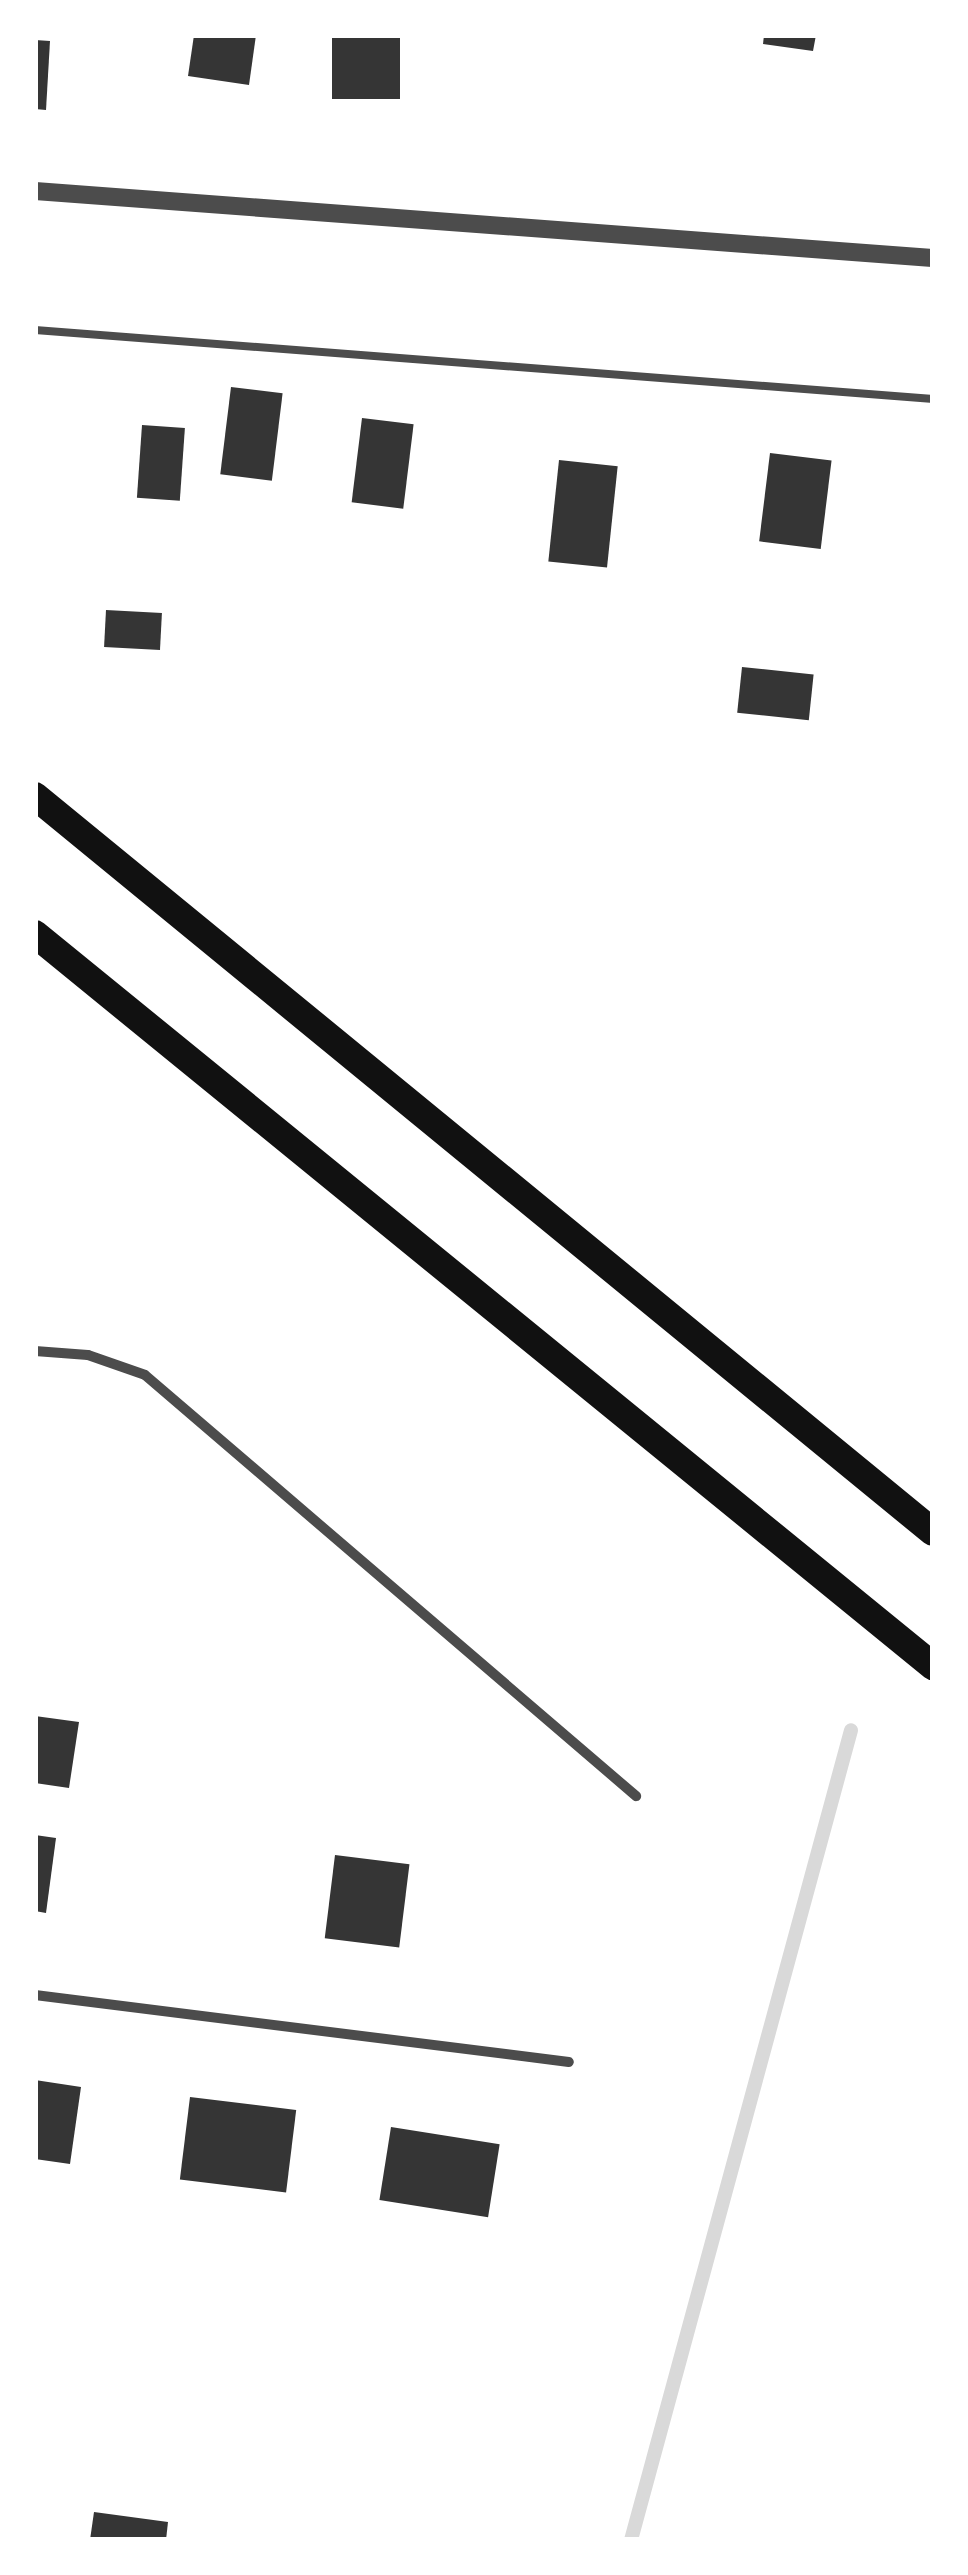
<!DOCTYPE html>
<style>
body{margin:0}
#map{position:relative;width:968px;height:2575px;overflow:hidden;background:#fff;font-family:"Nunito Sans",sans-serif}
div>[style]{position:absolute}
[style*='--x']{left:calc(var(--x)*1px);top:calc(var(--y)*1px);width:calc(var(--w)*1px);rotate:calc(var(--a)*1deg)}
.stream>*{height:14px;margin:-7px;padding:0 7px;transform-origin:7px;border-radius:7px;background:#d9d9d9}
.building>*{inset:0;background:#353535;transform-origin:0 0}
.service>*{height:8px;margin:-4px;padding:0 4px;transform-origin:4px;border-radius:4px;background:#4c4c4c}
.minor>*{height:10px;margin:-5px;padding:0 5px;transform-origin:5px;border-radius:5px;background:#4c4c4c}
.tertiary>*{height:18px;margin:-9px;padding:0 9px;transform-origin:9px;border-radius:9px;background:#4c4c4c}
.trunk>*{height:28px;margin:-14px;padding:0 14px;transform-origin:14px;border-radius:14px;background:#111}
span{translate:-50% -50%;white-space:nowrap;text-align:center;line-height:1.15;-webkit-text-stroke:8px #fff;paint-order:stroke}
.frame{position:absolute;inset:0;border:38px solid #fff;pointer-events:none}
</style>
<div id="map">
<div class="stream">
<div style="--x:631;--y:2540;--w:839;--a:-74.8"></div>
</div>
<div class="building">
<div style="clip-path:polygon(194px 35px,256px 35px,249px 85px,188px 76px)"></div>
<div style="left:332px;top:35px;width:68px;height:64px"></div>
<div style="clip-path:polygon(764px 35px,816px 35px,813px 51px,763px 44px)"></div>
<div style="clip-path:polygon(35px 40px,50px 41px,46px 110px,35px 109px)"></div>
<div style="left:231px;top:387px;width:52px;height:88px;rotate:7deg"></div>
<div style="left:362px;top:418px;width:52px;height:85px;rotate:7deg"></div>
<div style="left:142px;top:425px;width:43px;height:73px;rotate:4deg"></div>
<div style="left:770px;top:453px;width:62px;height:89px;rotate:7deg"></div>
<div style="left:559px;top:460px;width:59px;height:102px;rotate:6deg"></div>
<div style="left:106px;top:610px;width:56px;height:37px;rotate:3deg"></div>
<div style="left:742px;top:667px;width:72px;height:46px;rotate:6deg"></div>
<div style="clip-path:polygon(35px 1716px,79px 1722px,69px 1788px,35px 1783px)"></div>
<div style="clip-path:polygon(35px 1835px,56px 1838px,46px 1913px,35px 1911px)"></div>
<div style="left:335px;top:1855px;width:75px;height:84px;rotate:7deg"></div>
<div style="clip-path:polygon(35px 2080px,81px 2087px,70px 2164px,35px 2159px)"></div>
<div style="left:190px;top:2097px;width:107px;height:83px;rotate:7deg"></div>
<div style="left:391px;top:2127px;width:110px;height:74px;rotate:9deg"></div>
<div style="clip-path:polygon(94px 2512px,168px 2522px,166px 2540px,90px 2540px)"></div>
</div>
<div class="service">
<div style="--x:35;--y:330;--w:901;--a:4.39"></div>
</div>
<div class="minor">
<div style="--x:35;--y:1351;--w:53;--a:4.3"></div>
<div style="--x:88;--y:1355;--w:60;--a:19.3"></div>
<div style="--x:145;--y:1375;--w:647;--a:40.61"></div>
<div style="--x:35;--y:1995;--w:538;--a:7.15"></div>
</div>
<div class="tertiary">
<div style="--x:35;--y:191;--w:900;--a:4.27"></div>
</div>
<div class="trunk">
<div style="--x:35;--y:796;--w:1161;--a:39.34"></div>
<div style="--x:35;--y:934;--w:1159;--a:39.19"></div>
</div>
<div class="frame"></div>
</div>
